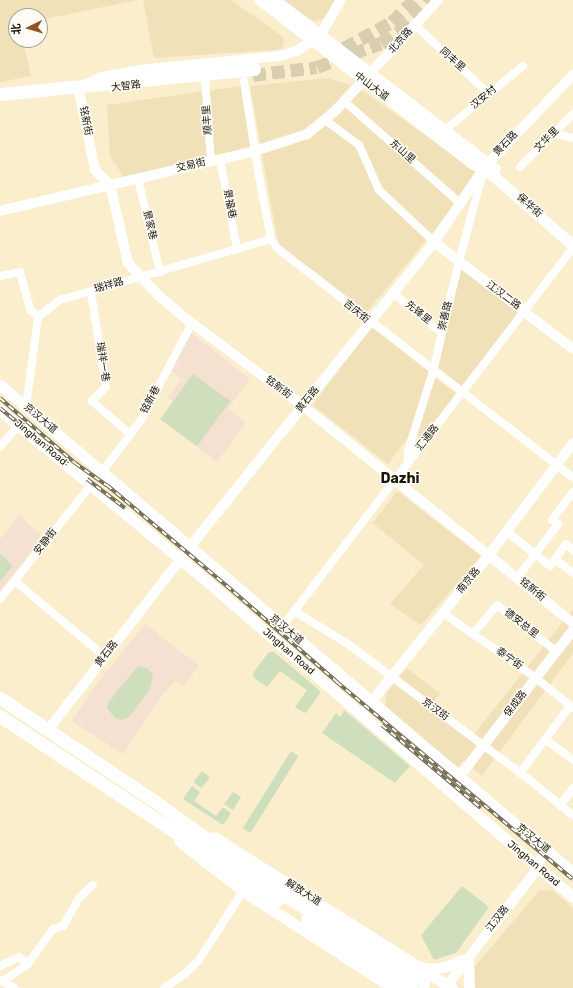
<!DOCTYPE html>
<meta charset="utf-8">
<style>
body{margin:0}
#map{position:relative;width:573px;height:988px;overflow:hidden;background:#faeecd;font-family:Rubik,"Noto Sans SC",sans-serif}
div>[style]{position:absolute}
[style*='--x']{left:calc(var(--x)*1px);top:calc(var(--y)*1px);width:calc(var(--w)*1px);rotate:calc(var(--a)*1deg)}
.built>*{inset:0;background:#f0e1b9}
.education>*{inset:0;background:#f4e1d1}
.green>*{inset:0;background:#cfdfbd;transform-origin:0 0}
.primary-tunnel>*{height:13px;margin-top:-6.5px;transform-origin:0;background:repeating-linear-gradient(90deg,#d8ceb0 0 13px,transparent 0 19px)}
.minor>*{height:8px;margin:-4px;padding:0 4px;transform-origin:4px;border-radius:4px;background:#fff}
.tertiary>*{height:10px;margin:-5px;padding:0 5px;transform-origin:5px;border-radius:5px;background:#fff}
.secondary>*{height:11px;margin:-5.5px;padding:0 5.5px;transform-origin:5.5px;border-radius:5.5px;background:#fff}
.primary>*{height:13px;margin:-6.5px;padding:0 6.5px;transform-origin:6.5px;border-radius:6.5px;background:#fff}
.rail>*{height:3.5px;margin-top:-1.75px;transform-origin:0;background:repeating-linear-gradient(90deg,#fefcf5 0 6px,#6d6652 0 12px);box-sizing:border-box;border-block:1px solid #6d6652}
span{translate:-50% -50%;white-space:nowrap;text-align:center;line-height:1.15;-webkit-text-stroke:3px #fefcf5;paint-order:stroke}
.street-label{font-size:10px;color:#1a160a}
.district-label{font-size:14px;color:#1a160a;font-weight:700}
.north{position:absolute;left:8px;top:8px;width:40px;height:40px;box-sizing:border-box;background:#fefcf5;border:1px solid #a3a097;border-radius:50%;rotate:265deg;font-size:11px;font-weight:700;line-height:16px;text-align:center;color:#1a160a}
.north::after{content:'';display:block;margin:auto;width:14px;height:18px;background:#945221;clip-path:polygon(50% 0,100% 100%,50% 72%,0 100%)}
</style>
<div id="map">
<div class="built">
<div style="clip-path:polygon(0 0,138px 0,40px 20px,40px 16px,16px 16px,16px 40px,23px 40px,31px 76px,0 82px)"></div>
<div style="clip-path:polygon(143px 0,231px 0,283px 37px,284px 43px,282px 48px,275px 50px,154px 58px)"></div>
<div style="clip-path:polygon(282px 0,336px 0,323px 19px,313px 21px)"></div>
<div style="clip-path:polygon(327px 78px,357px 87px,480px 174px,367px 312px,313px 270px,308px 269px,279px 248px,250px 86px)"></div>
<div style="clip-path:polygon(241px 86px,250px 148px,124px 177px,110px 156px,107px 105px)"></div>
<div style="clip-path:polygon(460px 269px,518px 312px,463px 388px,438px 369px)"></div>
<div style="clip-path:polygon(371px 327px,429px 372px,411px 433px,388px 464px,313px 405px)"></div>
<div style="clip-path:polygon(435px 378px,458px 395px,423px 440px,416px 435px)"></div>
<div style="clip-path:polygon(397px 491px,481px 556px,421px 625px,390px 604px,424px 565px,373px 523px)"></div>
<div style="clip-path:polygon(573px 609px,573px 653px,482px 776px,463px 761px,458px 767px,391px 713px,385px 705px,387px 692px,407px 668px,440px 694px,430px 706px,472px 737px)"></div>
<div style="clip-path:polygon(552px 890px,573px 908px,573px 988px,475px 988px,471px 971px,539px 891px)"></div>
</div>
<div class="education">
<div style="clip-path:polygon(190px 332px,250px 379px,228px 408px,246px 423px,217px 462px,160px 419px,173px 401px,168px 397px,181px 380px,171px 369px)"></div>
<div style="clip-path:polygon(19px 515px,43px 537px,0 591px,0 539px)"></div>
<div style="clip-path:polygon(145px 624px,199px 666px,183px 686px,176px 680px,163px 694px,123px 754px,73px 722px,73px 719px,94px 687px)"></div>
</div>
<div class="green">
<div style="left:193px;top:374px;width:46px;height:56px;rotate:36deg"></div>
<div style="clip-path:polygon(1px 554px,13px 566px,0 581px,0 556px)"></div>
<div style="clip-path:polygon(269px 652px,274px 652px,319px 690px,320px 693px,307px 712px,304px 713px,295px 707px,307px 690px,280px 671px,267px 687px,254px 678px,253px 673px)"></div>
<div style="clip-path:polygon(138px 666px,147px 668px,153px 674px,150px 689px,129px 717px,122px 720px,115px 718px,107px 708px,109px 701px)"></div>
<div style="clip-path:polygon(344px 710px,410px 766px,395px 783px,322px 733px,336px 713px,340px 717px)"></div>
<div style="left:291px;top:751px;width:9px;height:91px;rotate:32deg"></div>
<div style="left:202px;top:771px;width:10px;height:14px;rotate:37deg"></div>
<div style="clip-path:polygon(192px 786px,200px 792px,194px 801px,216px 816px,223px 807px,231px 813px,223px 825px,183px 799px)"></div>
<div style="clip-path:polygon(233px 792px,241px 797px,233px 810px,224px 804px)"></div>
<div style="clip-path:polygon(462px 886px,489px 907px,456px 953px,434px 960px,421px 935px)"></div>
</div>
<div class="primary-tunnel">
<div style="--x:344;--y:48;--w:55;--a:-28.4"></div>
<div style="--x:392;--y:22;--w:31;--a:-45"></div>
<div style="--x:253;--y:75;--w:64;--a:-7.1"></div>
<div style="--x:317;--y:67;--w:68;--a:-20.6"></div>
<div style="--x:381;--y:43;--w:22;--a:-32"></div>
<div style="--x:400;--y:31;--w:43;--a:-45.9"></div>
</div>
<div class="minor">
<div style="--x:415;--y:25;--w:101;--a:43"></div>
<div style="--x:205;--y:80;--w:81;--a:85.8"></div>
<div style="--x:244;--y:81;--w:96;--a:81"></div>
<div style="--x:259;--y:176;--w:64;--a:79.2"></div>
<div style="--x:271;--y:239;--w:11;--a:56"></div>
<div style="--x:277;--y:248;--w:375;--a:37.8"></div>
<div style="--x:344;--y:101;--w:154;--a:41.3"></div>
<div style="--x:325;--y:120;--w:42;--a:36.3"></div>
<div style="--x:359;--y:145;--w:49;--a:66"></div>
<div style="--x:379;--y:190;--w:76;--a:43.4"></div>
<div style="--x:445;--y:130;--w:101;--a:-39.4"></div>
<div style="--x:553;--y:133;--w:21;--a:14"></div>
<div style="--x:220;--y:159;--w:92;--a:79.3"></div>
<div style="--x:520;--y:167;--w:75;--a:-45"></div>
<div style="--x:138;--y:179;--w:96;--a:76.7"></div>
<div style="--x:0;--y:276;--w:20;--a:-11"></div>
<div style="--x:20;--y:272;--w:39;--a:75"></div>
<div style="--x:30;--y:310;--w:11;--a:41"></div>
<div style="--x:91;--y:292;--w:96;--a:81"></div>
<div style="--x:106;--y:387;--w:20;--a:135"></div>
<div style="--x:92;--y:401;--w:50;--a:41"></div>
<div style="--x:393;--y:293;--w:63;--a:39.2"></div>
<div style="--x:26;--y:407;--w:91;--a:-82.4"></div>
<div style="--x:38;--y:317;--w:28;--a:-38"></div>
<div style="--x:60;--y:300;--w:220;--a:-16.1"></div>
<div style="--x:0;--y:447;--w:29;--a:-49"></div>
<div style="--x:408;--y:464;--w:13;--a:-90"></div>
<div style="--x:408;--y:451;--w:84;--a:-72.6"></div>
<div style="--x:433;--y:371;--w:113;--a:-76.7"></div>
<div style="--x:459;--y:261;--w:95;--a:-74.8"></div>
<div style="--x:102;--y:472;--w:65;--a:-53.1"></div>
<div style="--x:141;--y:420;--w:110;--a:-62.3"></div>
<div style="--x:507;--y:532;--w:55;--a:38.3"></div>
<div style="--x:550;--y:566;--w:27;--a:-54"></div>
<div style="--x:566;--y:544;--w:9;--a:41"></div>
<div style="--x:555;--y:559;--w:23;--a:38"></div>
<div style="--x:517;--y:578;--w:68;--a:-52.8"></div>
<div style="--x:558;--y:524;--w:7;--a:-146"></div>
<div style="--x:552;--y:520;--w:35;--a:-53"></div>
<div style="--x:15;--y:581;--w:118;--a:40.2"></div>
<div style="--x:0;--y:599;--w:146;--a:-51.4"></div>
<div style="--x:294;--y:611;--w:63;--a:31.4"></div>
<div style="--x:348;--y:644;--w:227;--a:36.8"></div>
<div style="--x:530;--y:780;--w:55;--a:39.8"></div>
<div style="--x:443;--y:613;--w:113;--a:35"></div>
<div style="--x:536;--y:678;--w:48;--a:39"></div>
<div style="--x:282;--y:627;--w:478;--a:-52.5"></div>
<div style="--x:473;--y:634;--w:38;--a:-50"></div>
<div style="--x:497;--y:605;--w:75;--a:37.9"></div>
<div style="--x:545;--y:739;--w:35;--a:37"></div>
<div style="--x:520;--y:773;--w:84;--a:-53.3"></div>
<div style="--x:560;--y:806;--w:22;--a:-54"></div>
<div style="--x:0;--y:966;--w:21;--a:-25"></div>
<div style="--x:19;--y:957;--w:11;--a:38"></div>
<div style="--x:28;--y:964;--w:43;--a:-54.5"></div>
<div style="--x:53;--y:929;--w:10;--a:-17"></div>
<div style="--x:63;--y:926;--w:32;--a:-60"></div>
<div style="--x:79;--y:898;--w:19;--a:-43"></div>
<div style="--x:0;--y:980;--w:17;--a:28"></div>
<div style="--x:3;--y:981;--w:30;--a:-34"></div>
<div style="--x:164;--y:988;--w:25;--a:-34"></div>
<div style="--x:185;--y:974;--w:20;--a:-45"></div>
<div style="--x:199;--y:960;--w:82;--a:-57.5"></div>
</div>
<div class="tertiary">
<div style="--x:87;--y:84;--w:16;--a:-27"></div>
<div style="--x:101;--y:77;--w:39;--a:-10"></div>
<div style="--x:139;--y:70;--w:141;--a:-5.7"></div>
<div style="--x:279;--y:56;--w:19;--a:-16"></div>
<div style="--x:297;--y:51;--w:29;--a:-35"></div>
<div style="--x:321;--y:34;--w:39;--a:-60"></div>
<div style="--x:79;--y:92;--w:80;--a:78.4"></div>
<div style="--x:95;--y:170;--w:21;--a:45"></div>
<div style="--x:110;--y:185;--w:80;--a:77"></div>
<div style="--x:128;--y:263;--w:45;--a:46.8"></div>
<div style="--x:159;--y:296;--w:38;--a:40"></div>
<div style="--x:188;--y:320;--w:144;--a:36.8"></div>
<div style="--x:303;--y:406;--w:346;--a:38.8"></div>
<div style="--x:0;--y:211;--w:262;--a:-13.2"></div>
<div style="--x:255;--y:151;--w:55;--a:-18.1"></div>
<div style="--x:307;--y:134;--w:35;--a:-39"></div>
<div style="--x:334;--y:112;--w:153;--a:-47.1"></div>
<div style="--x:434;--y:242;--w:175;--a:37.6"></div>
<div style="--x:361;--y:715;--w:205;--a:-51.3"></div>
<div style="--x:489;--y:555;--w:140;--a:-53.1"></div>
<div style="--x:48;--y:730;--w:230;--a:-52.2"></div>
<div style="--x:189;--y:548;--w:392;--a:-51.3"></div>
<div style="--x:434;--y:242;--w:89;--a:-56"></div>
<div style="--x:484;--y:168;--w:129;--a:-46.3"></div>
<div style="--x:459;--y:777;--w:186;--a:-52.2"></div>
<div style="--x:445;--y:988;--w:152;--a:-52.2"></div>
<div style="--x:538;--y:868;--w:21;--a:-73"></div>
</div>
<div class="secondary">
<div style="--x:260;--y:0;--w:269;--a:37.6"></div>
<div style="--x:473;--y:164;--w:12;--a:20"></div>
<div style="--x:484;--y:168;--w:118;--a:40.9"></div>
<div style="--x:275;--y:0;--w:277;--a:37.5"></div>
<div style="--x:0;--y:385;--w:753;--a:40.42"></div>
<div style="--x:0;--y:410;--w:262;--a:39.6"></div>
<div style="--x:202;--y:577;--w:490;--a:40.8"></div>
<div style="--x:214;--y:837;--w:282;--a:32.4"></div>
<div style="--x:179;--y:841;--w:81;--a:38"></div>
<div style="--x:243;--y:891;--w:179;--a:32.9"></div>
<div style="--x:421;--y:967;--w:10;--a:11"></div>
<div style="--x:431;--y:969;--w:13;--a:-9"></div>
<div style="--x:444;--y:967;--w:26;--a:-21"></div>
<div style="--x:468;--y:958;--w:30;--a:88"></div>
</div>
<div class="primary">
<div style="--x:0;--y:94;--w:255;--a:-5.6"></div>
<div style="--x:0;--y:698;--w:184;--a:33.7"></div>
<div style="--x:153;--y:800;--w:164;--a:35.8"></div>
<div style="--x:286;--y:896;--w:162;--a:32.1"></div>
<div style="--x:0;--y:716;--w:333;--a:33.5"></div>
<div style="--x:307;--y:919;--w:125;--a:33.6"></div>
</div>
<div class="rail">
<div style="--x:0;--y:398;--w:99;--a:40.9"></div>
<div style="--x:75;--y:463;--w:39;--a:35"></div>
<div style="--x:107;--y:485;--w:166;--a:40.1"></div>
<div style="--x:234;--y:592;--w:137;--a:41.1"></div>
<div style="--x:337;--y:682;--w:307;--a:39.9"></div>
<div style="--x:0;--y:408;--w:88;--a:39.5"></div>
<div style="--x:87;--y:479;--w:48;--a:37.3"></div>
<div style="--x:382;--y:725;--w:129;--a:40"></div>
</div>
<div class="street-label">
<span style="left:401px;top:41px;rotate:-48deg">北京路</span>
<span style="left:452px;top:60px;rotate:42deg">同丰里</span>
<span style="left:126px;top:87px;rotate:-7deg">大智路</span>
<span style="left:371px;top:87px;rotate:37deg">中山大道</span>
<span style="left:484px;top:98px;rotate:-40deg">汉安村</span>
<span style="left:208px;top:120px;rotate:-94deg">顺丰里</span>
<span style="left:85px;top:121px;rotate:79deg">铭新街</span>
<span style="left:547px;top:140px;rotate:-45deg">文华里</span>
<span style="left:506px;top:144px;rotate:-46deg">黄石路</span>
<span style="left:402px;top:152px;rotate:42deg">东山里</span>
<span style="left:191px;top:166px;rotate:-13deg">交易街</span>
<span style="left:229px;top:204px;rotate:79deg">景福巷</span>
<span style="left:529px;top:206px;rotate:41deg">保华街</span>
<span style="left:149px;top:225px;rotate:77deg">景家巷</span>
<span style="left:109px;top:286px;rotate:-16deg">瑞祥路</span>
<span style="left:503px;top:296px;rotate:37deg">江汉二路</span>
<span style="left:356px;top:312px;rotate:39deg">吉庆街</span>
<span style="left:418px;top:313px;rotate:39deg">先锋里</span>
<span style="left:446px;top:316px;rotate:-77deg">崇善路</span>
<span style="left:102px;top:362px;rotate:81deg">瑞祥一巷</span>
<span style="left:278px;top:388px;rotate:37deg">铭新街</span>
<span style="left:151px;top:400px;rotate:-62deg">铭新巷</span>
<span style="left:308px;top:400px;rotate:-51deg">黄石路</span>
<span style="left:40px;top:419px;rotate:40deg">京汉大道</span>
<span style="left:428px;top:438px;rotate:-52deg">汇通路</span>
<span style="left:40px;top:443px;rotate:40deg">Jinghan Road</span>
<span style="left:46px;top:542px;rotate:-52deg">安静街</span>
<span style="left:469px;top:581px;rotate:-51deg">南京路</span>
<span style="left:532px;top:590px;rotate:39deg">铭新街</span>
<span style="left:521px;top:624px;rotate:38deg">德安总里</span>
<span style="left:286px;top:630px;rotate:40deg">京汉大道</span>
<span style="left:288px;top:652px;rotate:41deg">Jinghan Road</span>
<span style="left:107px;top:654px;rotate:-52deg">黄石路</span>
<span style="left:509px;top:659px;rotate:35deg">泰宁街</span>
<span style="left:516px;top:704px;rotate:-52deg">保成路</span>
<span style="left:435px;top:710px;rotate:36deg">京汉街</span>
<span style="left:533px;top:839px;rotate:39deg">京汉大道</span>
<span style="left:533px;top:864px;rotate:40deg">Jinghan Road</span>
<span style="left:303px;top:893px;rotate:32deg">解放大道</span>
<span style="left:498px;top:919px;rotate:-52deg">江汉路</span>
</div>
<div class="district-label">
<span style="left:400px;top:479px">Dazhi</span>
</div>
<div class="north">北</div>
</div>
